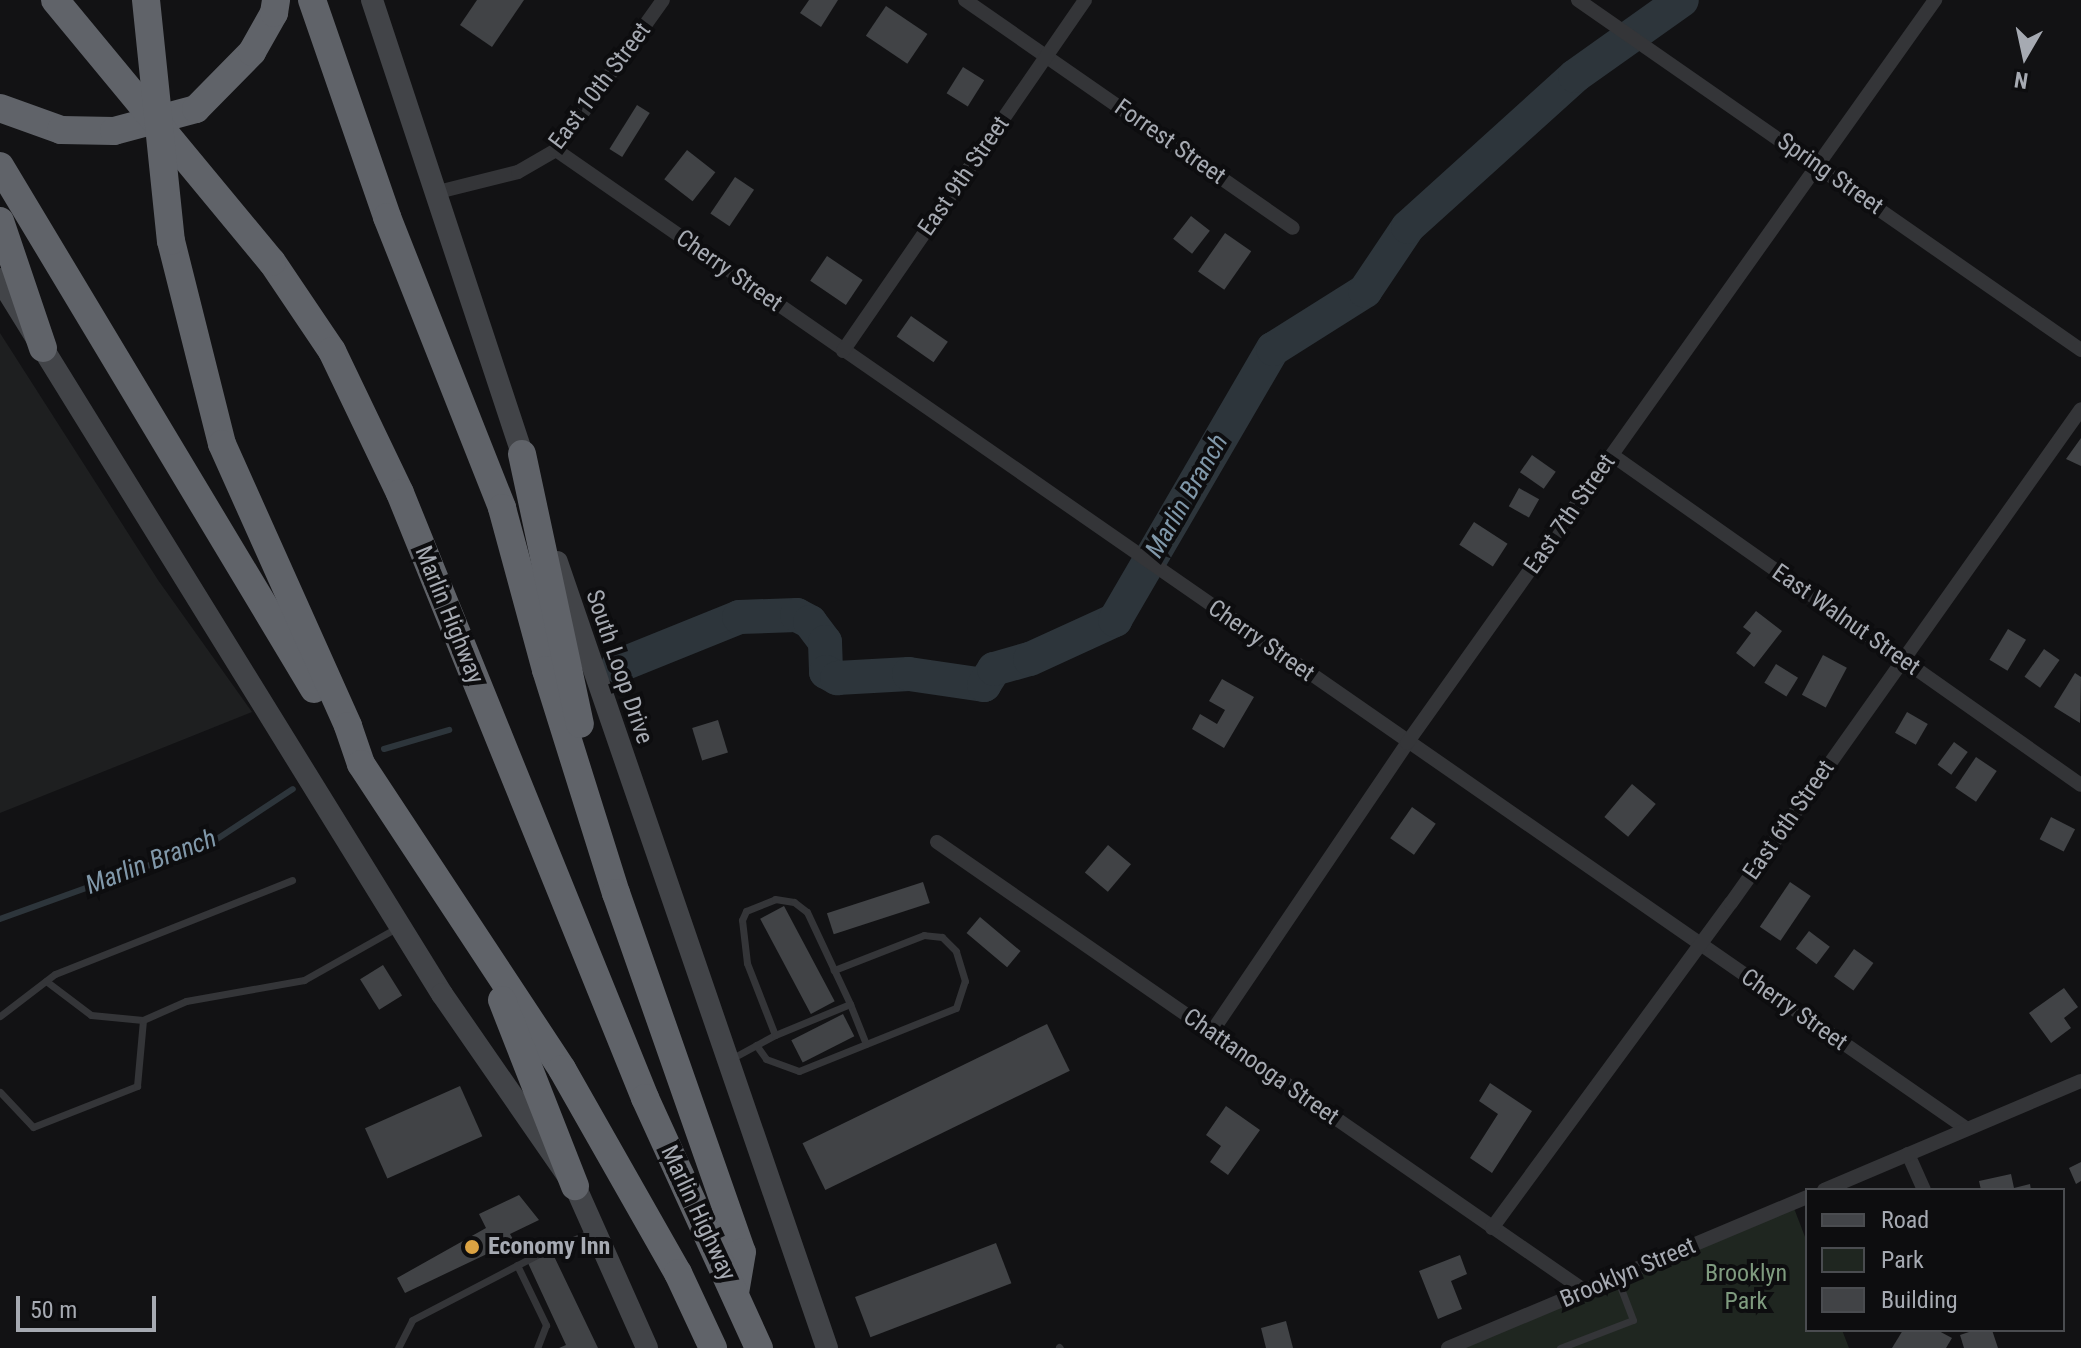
<!DOCTYPE html>
<style>
body{margin:0}
#map{position:relative;width:2081px;height:1348px;overflow:hidden;background:#121214;font-family:"Roboto Condensed",sans-serif}
div>[style]{position:absolute}
[style*='--x']{left:calc(var(--x)*1px);top:calc(var(--y)*1px);width:calc(var(--w)*1px);rotate:calc(var(--a)*1deg)}
.built>*{inset:0;background:#1e1f20}
.green>*{inset:0;background:#1f2620}
.stream>*{height:6px;margin:-3px;padding:0 3px;transform-origin:3px;border-radius:3px;background:#2d353b}
.river>*{height:34px;margin:-17px;padding:0 17px;transform-origin:17px;border-radius:17px;background:#2d353b}
.building>*{inset:0;background:#414346;transform-origin:0 0}
.lane>*{height:7px;margin:-3.5px;padding:0 3.5px;transform-origin:3.5px;border-radius:3.5px;background:#343538}
.street>*{height:14px;margin:-7px;padding:0 7px;transform-origin:7px;border-radius:7px;background:#343538}
.secondary>*{height:22px;margin:-11px;padding:0 11px;transform-origin:11px;border-radius:11px;background:#424448}
.highway>*{height:28px;margin:-14px;padding:0 14px;transform-origin:14px;border-radius:14px;background:#606369}
.highway-bridge>*{height:28px;margin:-14px;padding:0 14px;transform-origin:14px;border-radius:14px;background:#606369}
.dots>*{width:22px;height:22px;translate:-50% -50%;box-sizing:border-box;border:4px solid #0d0d0f;border-radius:50%}
span{translate:-50% -50%;white-space:nowrap;text-align:center;line-height:1.15;-webkit-text-stroke:8px #0d0d0f;paint-order:stroke}
.street-label{font-size:24px;color:#a6aab2}
.poi-label{font-size:24px;color:#a6aab2;font-weight:700}
.left{translate:0 -50%;text-align:left}
.park-label{font-size:24px;color:#7f9b7f}
.water-label{font-size:26px;color:#8098aa;font-style:italic}
.legend{position:absolute;left:1805px;top:1188px;width:260px;height:144px;box-sizing:border-box;background:#0d0d0f;border:2px solid #4a4c50;margin:0;padding:10px 14px;list-style:none;font-size:24px;color:#a6aab2}
.legend li{display:flex;align-items:center;gap:16px;height:40px}
.legend b{width:40px;border:2px solid #4a4c50}
.north{position:absolute;left:1985px;top:16px;width:80px;height:80px;-webkit-text-stroke:6px #0d0d0f;paint-order:stroke;rotate:189deg;font-size:22px;font-weight:700;line-height:32px;text-align:center;color:#a6aab2}
.north::after{content:'';display:block;margin:auto;width:28px;height:36px;background:#a6aab2;clip-path:polygon(50% 0,100% 100%,50% 72%,0 100%)}
.scale{position:absolute;left:16px;top:1296px;width:140px;height:36px;box-sizing:border-box;border:4px solid #a6aab2;border-top:0;padding-left:10px;font-size:24px;line-height:28px;white-space:nowrap;color:#a6aab2;-webkit-text-stroke:6px #0d0d0f;paint-order:stroke}
</style>
<div id="map">
<div class="built">
<div style="clip-path:polygon(0 333px,158px 580px,252px 712px,0 813px)"></div>
</div>
<div class="green">
<div style="clip-path:polygon(1792px 1203px,1807px 1242px,1807px 1330px,1842px 1330px,1849px 1348px,1448px 1348px)"></div>
</div>
<div class="stream">
<div style="--x:384;--y:749;--w:68;--a:-16.3"></div>
<div style="--x:0;--y:919;--w:224;--a:-19.8"></div>
<div style="--x:211;--y:843;--w:98;--a:-33.4"></div>
</div>
<div class="river">
<div style="--x:618;--y:666;--w:131;--a:-22"></div>
<div style="--x:739;--y:617;--w:58;--a:-2"></div>
<div style="--x:797;--y:615;--w:15;--a:28"></div>
<div style="--x:810;--y:622;--w:25;--a:53"></div>
<div style="--x:825;--y:642;--w:30;--a:88"></div>
<div style="--x:826;--y:672;--w:13;--a:29"></div>
<div style="--x:837;--y:678;--w:72;--a:-3.2"></div>
<div style="--x:909;--y:674;--w:76;--a:8.3"></div>
<div style="--x:984;--y:685;--w:19;--a:-58"></div>
<div style="--x:994;--y:669;--w:37;--a:-16"></div>
<div style="--x:1030;--y:659;--w:94;--a:-24.6"></div>
<div style="--x:1115;--y:620;--w:314;--a:-59.8"></div>
<div style="--x:1273;--y:349;--w:109;--a:-32.2"></div>
<div style="--x:1365;--y:291;--w:77;--a:-56.1"></div>
<div style="--x:1408;--y:227;--w:225;--a:-42.1"></div>
<div style="--x:1575;--y:76;--w:131;--a:-35.4"></div>
</div>
<div class="building">
<div style="clip-path:polygon(477px 0,524px 0,492px 47px,460px 25px)"></div>
<div style="clip-path:polygon(809px 0,838px 0,821px 27px,800px 13px)"></div>
<div style="left:886px;top:6px;width:50px;height:36px;rotate:34deg"></div>
<div style="left:963px;top:67px;width:25px;height:31px;rotate:32deg"></div>
<div style="left:637px;top:105px;width:15px;height:52px;rotate:32deg"></div>
<div style="left:687px;top:150px;width:36px;height:37px;rotate:38deg"></div>
<div style="left:735px;top:177px;width:23px;height:44px;rotate:34deg"></div>
<div style="left:1191px;top:216px;width:24px;height:29px;rotate:38deg"></div>
<div style="left:1225px;top:233px;width:32px;height:47px;rotate:35deg"></div>
<div style="left:827px;top:256px;width:43px;height:30px;rotate:34deg"></div>
<div style="left:911px;top:316px;width:45px;height:25px;rotate:35deg"></div>
<div style="clip-path:polygon(2081px 438px,2081px 466px,2066px 459px)"></div>
<div style="left:1532px;top:455px;width:29px;height:21px;rotate:35deg"></div>
<div style="left:1519px;top:488px;width:23px;height:21px;rotate:29deg"></div>
<div style="left:1474px;top:522px;width:40px;height:27px;rotate:33deg"></div>
<div style="clip-path:polygon(1756px 611px,1782px 631px,1754px 667px,1736px 653px,1751px 633px,1743px 627px)"></div>
<div style="left:2008px;top:629px;width:21px;height:36px;rotate:31deg"></div>
<div style="left:2044px;top:649px;width:19px;height:34px;rotate:35deg"></div>
<div style="left:1823px;top:655px;width:27px;height:45px;rotate:28deg"></div>
<div style="left:1776px;top:664px;width:26px;height:22px;rotate:32deg"></div>
<div style="clip-path:polygon(2075px 673px,2081px 677px,2080px 723px,2054px 707px)"></div>
<div style="clip-path:polygon(1222px 679px,1254px 697px,1224px 748px,1192px 729px,1200px 714px,1217px 724px,1225px 710px,1209px 701px)"></div>
<div style="left:1907px;top:712px;width:24px;height:24px;rotate:30deg"></div>
<div style="left:718px;top:720px;width:34px;height:27px;rotate:73deg"></div>
<div style="left:1954px;top:742px;width:17px;height:28px;rotate:36deg"></div>
<div style="left:1976px;top:757px;width:25px;height:37px;rotate:34deg"></div>
<div style="left:1632px;top:784px;width:31px;height:43px;rotate:40deg"></div>
<div style="left:1412px;top:807px;width:29px;height:38px;rotate:35deg"></div>
<div style="left:2051px;top:817px;width:27px;height:25px;rotate:27deg"></div>
<div style="left:1108px;top:845px;width:30px;height:36px;rotate:40deg"></div>
<div style="left:923px;top:882px;width:22px;height:101px;rotate:72deg"></div>
<div style="left:1790px;top:882px;width:25px;height:54px;rotate:34deg"></div>
<div style="left:784px;top:906px;width:108px;height:27px;rotate:62deg"></div>
<div style="left:980px;top:917px;width:53px;height:21px;rotate:40deg"></div>
<div style="left:1809px;top:931px;width:26px;height:22px;rotate:37deg"></div>
<div style="left:1854px;top:949px;width:24px;height:34px;rotate:36deg"></div>
<div style="left:383px;top:965px;width:36px;height:27px;rotate:58deg"></div>
<div style="clip-path:polygon(2064px 988px,2078px 1007px,2064px 1018px,2071px 1028px,2051px 1043px,2029px 1013px)"></div>
<div style="left:843px;top:1014px;width:25px;height:58px;rotate:63deg"></div>
<div style="left:1047px;top:1024px;width:52px;height:272px;rotate:64deg"></div>
<div style="clip-path:polygon(1490px 1083px,1532px 1111px,1492px 1173px,1470px 1158px,1498px 1114px,1479px 1101px)"></div>
<div style="left:460px;top:1086px;width:55px;height:104px;rotate:66deg"></div>
<div style="clip-path:polygon(1226px 1106px,1260px 1130px,1228px 1175px,1210px 1162px,1221px 1146px,1206px 1135px)"></div>
<div style="clip-path:polygon(2081px 1162px,2081px 1181px,2076px 1184px,2069px 1168px)"></div>
<div style="clip-path:polygon(2011px 1174px,2014px 1188px,2030px 1184px,2031px 1190px,1981px 1190px,1979px 1181px)"></div>
<div style="clip-path:polygon(519px 1195px,539px 1220px,510px 1234px,514px 1241px,405px 1293px,397px 1278px,486px 1228px,479px 1214px)"></div>
<div style="left:996px;top:1243px;width:43px;height:151px;rotate:69deg"></div>
<div style="clip-path:polygon(552px 1252px,598px 1348px,559px 1348px,566px 1345px,528px 1263px)"></div>
<div style="clip-path:polygon(1460px 1255px,1467px 1274px,1451px 1281px,1462px 1309px,1438px 1319px,1419px 1271px)"></div>
<div style="clip-path:polygon(1286px 1321px,1293px 1348px,1266px 1348px,1261px 1328px)"></div>
<div style="clip-path:polygon(1903px 1330px,1937px 1330px,1952px 1338px,1946px 1348px,1892px 1348px)"></div>
<div style="clip-path:polygon(1975px 1330px,1992px 1330px,1998px 1348px,1964px 1348px,1960px 1335px)"></div>
</div>
<div class="lane">
<div style="--x:46;--y:981;--w:56;--a:37.1"></div>
<div style="--x:91;--y:1015;--w:52;--a:5.5"></div>
<div style="--x:850;--y:1004;--w:43;--a:68.2"></div>
<div style="--x:0;--y:1016;--w:69;--a:-37.4"></div>
<div style="--x:55;--y:974;--w:255;--a:-21.6"></div>
<div style="--x:756;--y:1045;--w:17;--a:54"></div>
<div style="--x:766;--y:1059;--w:35;--a:20"></div>
<div style="--x:799;--y:1071;--w:169;--a:-21.9"></div>
<div style="--x:956;--y:1008;--w:28;--a:-72"></div>
<div style="--x:965;--y:981;--w:31;--a:-107"></div>
<div style="--x:956;--y:951;--w:20;--a:-135"></div>
<div style="--x:942;--y:937;--w:18;--a:-174"></div>
<div style="--x:924;--y:935;--w:97;--a:158.7"></div>
<div style="--x:729;--y:1060;--w:52;--a:-28.5"></div>
<div style="--x:775;--y:1035;--w:77;--a:-111.3"></div>
<div style="--x:747;--y:963;--w:43;--a:-96.6"></div>
<div style="--x:742;--y:920;--w:10;--a:-66"></div>
<div style="--x:746;--y:911;--w:31;--a:-22"></div>
<div style="--x:775;--y:899;--w:19;--a:9"></div>
<div style="--x:794;--y:902;--w:16;--a:38"></div>
<div style="--x:807;--y:912;--w:102;--a:64.9"></div>
<div style="--x:850;--y:1004;--w:81;--a:157.5"></div>
<div style="--x:0;--y:1092;--w:48;--a:46.7"></div>
<div style="--x:33;--y:1127;--w:112;--a:-21.5"></div>
<div style="--x:137;--y:1086;--w:66;--a:-84.8"></div>
<div style="--x:143;--y:1020;--w:47;--a:-23.8"></div>
<div style="--x:186;--y:1001;--w:120;--a:-10.1"></div>
<div style="--x:304;--y:980;--w:108;--a:-29.4"></div>
<div style="--x:562;--y:1245;--w:34;--a:-24"></div>
<div style="--x:517;--y:1265;--w:67;--a:64.2"></div>
<div style="--x:546;--y:1325;--w:25;--a:111"></div>
<div style="--x:1059;--y:1347;--w:1;--a:45"></div>
<div style="--x:398;--y:1348;--w:31;--a:-63"></div>
<div style="--x:412;--y:1320;--w:141;--a:-27.5"></div>
<div style="--x:1560;--y:1348;--w:78;--a:-21"></div>
<div style="--x:1633;--y:1320;--w:45;--a:-110.9"></div>
</div>
<div class="street">
<div style="--x:965;--y:0;--w:399;--a:34.8"></div>
<div style="--x:1578;--y:0;--w:613;--a:34.83"></div>
<div style="--x:556;--y:150;--w:1717;--a:34.75"></div>
<div style="--x:438;--y:192;--w:82;--a:-14"></div>
<div style="--x:518;--y:172;--w:44;--a:-30.1"></div>
<div style="--x:556;--y:150;--w:184;--a:-54.5"></div>
<div style="--x:843;--y:351;--w:426;--a:-55.4"></div>
<div style="--x:1612;--y:455;--w:573;--a:35.13"></div>
<div style="--x:937;--y:842;--w:788;--a:34.72"></div>
<div style="--x:1211;--y:1033;--w:350;--a:-55.9"></div>
<div style="--x:1407;--y:743;--w:912;--a:-54.6"></div>
<div style="--x:1908;--y:1154;--w:39;--a:66"></div>
<div style="--x:1824;--y:1190;--w:279;--a:-23"></div>
<div style="--x:1492;--y:1228;--w:403;--a:-53.7"></div>
<div style="--x:1731;--y:903;--w:605;--a:-54.68"></div>
<div style="--x:1448;--y:1348;--w:389;--a:-22.8"></div>
</div>
<div class="secondary">
<div style="--x:372;--y:0;--w:494;--a:71.7"></div>
<div style="--x:0;--y:279;--w:841;--a:58.28"></div>
<div style="--x:442;--y:994;--w:234;--a:55.3"></div>
<div style="--x:575;--y:1186;--w:177;--a:66"></div>
<div style="--x:557;--y:562;--w:831;--a:71.04"></div>
</div>
<div class="highway">
<div style="--x:312;--y:0;--w:230;--a:70.9"></div>
<div style="--x:387;--y:217;--w:313;--a:68.4"></div>
<div style="--x:502;--y:508;--w:168;--a:74.8"></div>
<div style="--x:546;--y:670;--w:234;--a:72.6"></div>
<div style="--x:616;--y:893;--w:380;--a:70.7"></div>
<div style="--x:742;--y:1252;--w:42;--a:99.7"></div>
<div style="--x:0;--y:108;--w:65;--a:19.8"></div>
<div style="--x:61;--y:130;--w:53;--a:1.1"></div>
<div style="--x:114;--y:131;--w:85;--a:-15"></div>
<div style="--x:196;--y:109;--w:80;--a:-45.5"></div>
<div style="--x:252;--y:52;--w:45;--a:-60.6"></div>
<div style="--x:274;--y:13;--w:13;--a:-81"></div>
<div style="--x:0;--y:166;--w:610;--a:59.02"></div>
<div style="--x:0;--y:221;--w:134;--a:71.3"></div>
<div style="--x:171;--y:241;--w:209;--a:75.9"></div>
<div style="--x:222;--y:444;--w:309;--a:65.9"></div>
<div style="--x:348;--y:726;--w:40;--a:71.1"></div>
<div style="--x:361;--y:764;--w:365;--a:56.6"></div>
<div style="--x:562;--y:1069;--w:235;--a:60.4"></div>
<div style="--x:678;--y:1273;--w:83;--a:65"></div>
<div style="--x:272;--y:262;--w:107;--a:56"></div>
<div style="--x:332;--y:351;--w:157;--a:64.4"></div>
<div style="--x:400;--y:493;--w:653;--a:67.95"></div>
<div style="--x:645;--y:1098;--w:275;--a:65.5"></div>
<div style="--x:522;--y:454;--w:276;--a:77.9"></div>
<div style="--x:502;--y:1000;--w:200;--a:68.6"></div>
</div>
<div class="highway-bridge">
<div style="--x:55;--y:0;--w:340;--a:50.4"></div>
<div style="--x:146;--y:0;--w:242;--a:84.1"></div>
</div>
<div class="dots">
<div style="left:472px;top:1247px;background:#dba343"></div>
</div>
<div class="street-label">
<span style="left:600px;top:86px;rotate:-53deg">East 10th Street</span>
<span style="left:1170px;top:142px;rotate:35deg">Forrest Street</span>
<span style="left:1830px;top:174px;rotate:35deg">Spring Street</span>
<span style="left:964px;top:176px;rotate:-55deg">East 9th Street</span>
<span style="left:729px;top:271px;rotate:35deg">Cherry Street</span>
<span style="left:1570px;top:514px;rotate:-55deg">East 7th Street</span>
<span style="left:449px;top:615px;rotate:68deg">Marlin Highway</span>
<span style="left:1846px;top:620px;rotate:35deg">East Walnut Street</span>
<span style="left:1261px;top:641px;rotate:35deg">Cherry Street</span>
<span style="left:619px;top:667px;rotate:71deg">South Loop Drive</span>
<span style="left:1789px;top:820px;rotate:-55deg">East 6th Street</span>
<span style="left:1794px;top:1010px;rotate:35deg">Cherry Street</span>
<span style="left:1261px;top:1067px;rotate:35deg">Chattanooga Street</span>
<span style="left:698px;top:1213px;rotate:65deg">Marlin Highway</span>
<span style="left:1628px;top:1273px;rotate:-23deg">Brooklyn Street</span>
</div>
<div class="poi-label">
<span class="left" style="left:488px;top:1247px">Economy Inn</span>
</div>
<div class="park-label">
<span style="left:1746px;top:1288px">Brooklyn<br>Park</span>
</div>
<div class="water-label">
<span style="left:1187px;top:496px;rotate:-60deg">Marlin Branch</span>
<span style="left:151px;top:862px;rotate:-21deg">Marlin Branch</span>
</div>
<ul class="legend">
<li><b style="height:10px;background:#424448"></b>Road</li>
<li><b style="height:22px;background:#1f2620"></b>Park</li>
<li><b style="height:22px;background:#414346"></b>Building</li>
</ul>
<div class="north">N</div>
<div class="scale">50 m</div>
</div>
